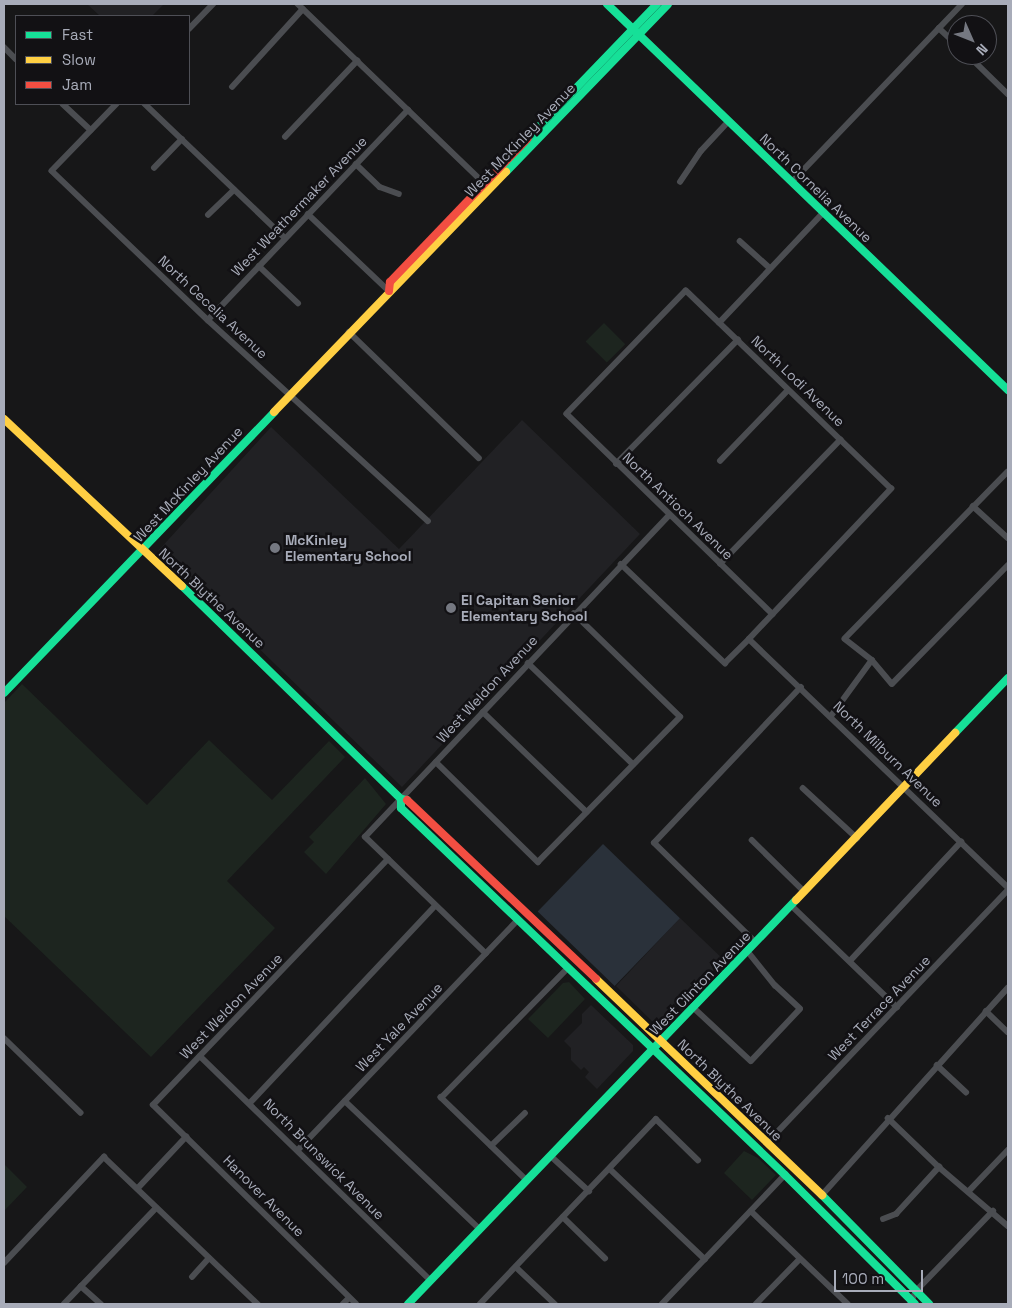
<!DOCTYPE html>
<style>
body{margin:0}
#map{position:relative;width:1012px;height:1308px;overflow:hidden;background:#171718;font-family:"Space Grotesk",sans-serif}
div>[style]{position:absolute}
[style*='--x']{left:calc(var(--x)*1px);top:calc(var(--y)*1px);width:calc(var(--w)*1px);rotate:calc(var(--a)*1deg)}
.built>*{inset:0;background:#212124}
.green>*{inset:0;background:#1d251f;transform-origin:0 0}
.water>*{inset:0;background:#2a313a;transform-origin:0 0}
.street>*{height:5.5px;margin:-2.75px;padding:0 2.75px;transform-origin:2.75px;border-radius:2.75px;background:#4b4d51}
.fast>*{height:8px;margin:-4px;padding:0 4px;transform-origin:4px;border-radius:4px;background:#16e098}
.slow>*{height:8px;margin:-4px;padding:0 4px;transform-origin:4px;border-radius:4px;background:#ffcf43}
.jam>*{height:8px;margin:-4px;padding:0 4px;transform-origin:4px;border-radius:4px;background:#f24e42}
.dots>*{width:14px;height:14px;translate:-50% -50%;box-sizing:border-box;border:2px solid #121114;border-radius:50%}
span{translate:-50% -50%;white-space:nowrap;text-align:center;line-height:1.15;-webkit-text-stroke:5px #121114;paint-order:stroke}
.street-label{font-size:14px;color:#a8acb9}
.poi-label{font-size:14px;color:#a8acb9;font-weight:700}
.left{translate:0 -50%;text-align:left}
.frame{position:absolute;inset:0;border:5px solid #a8acb9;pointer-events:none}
.legend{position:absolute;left:15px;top:15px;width:175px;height:90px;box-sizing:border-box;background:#121114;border:1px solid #4e4f56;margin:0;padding:6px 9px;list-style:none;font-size:15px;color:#a8acb9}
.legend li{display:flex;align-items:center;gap:10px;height:25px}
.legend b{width:25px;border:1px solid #4e4f56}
.north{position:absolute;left:947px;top:15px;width:50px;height:50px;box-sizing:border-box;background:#121114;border:1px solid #4e4f56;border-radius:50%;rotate:134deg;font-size:14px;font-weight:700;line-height:20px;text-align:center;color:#a8acb9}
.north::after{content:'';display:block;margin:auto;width:18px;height:22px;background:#757881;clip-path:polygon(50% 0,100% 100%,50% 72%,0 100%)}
.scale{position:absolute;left:834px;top:1270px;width:89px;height:22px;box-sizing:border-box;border:2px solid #a8acb9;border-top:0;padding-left:6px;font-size:15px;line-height:18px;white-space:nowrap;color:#a8acb9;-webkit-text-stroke:4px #121114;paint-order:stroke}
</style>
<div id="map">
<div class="built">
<div style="clip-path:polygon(87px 4px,164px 4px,152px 16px,100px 16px)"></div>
<div style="clip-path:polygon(522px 420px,640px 534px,402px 787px,158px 551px,271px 427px,399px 549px)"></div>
<div style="clip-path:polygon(680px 918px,724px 960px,660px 1023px,654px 1023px,616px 986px)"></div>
<div style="clip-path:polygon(591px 1005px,633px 1045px,633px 1051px,597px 1089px,585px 1077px,589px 1072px,584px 1067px,581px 1070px,571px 1060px,571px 1048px,564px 1041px,582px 1023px,582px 1014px)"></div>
</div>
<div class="green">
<div style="left:604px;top:323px;width:30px;height:26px;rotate:45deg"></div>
<div style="clip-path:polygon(22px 684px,147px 805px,209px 740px,272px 800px,329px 741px,345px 757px,227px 881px,275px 928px,151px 1057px,4px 916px,4px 703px)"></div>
<div style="clip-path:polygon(365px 778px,386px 804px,326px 874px,304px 852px,314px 842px,309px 837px)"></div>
<div style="clip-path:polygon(569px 982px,585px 999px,548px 1038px,528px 1019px,563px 983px)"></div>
<div style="clip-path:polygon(744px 1151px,758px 1158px,776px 1175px,752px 1200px,724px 1173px)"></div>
<div style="clip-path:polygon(4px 1164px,27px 1187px,4px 1211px)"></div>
</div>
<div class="water">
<div style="left:603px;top:844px;width:107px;height:94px;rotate:44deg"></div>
</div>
<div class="street">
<div style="--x:298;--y:4;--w:258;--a:43.9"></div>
<div style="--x:939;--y:28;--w:25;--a:43"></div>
<div style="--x:189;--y:29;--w:35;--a:-46"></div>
<div style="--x:4;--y:47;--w:17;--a:45"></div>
<div style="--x:968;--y:55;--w:56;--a:44.3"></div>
<div style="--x:232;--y:87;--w:105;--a:-47.7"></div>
<div style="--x:63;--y:104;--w:38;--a:43"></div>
<div style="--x:117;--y:104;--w:93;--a:134.1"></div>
<div style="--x:52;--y:171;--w:216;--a:43.7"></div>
<div style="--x:208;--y:320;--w:298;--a:42.4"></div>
<div style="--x:145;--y:104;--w:194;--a:43.7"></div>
<div style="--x:285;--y:137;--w:105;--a:-46.5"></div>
<div style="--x:356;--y:164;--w:33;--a:44"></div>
<div style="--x:380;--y:187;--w:20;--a:20"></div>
<div style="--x:154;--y:168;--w:40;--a:-46"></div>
<div style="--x:680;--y:182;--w:37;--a:-56"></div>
<div style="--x:701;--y:151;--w:41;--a:-47"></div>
<div style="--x:792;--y:182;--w:246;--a:-46.3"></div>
<div style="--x:308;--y:214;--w:112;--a:43.5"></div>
<div style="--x:208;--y:215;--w:36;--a:-44"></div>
<div style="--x:740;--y:241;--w:40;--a:42"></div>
<div style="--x:259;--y:266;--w:54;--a:43.5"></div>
<div style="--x:208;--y:320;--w:290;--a:-46.4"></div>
<div style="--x:719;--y:323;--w:153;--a:-46.6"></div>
<div style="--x:349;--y:332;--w:181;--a:44.1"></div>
<div style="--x:720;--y:461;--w:98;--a:-46.2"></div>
<div style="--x:616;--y:464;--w:174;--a:-45.5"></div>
<div style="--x:1008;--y:472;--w:233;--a:134.3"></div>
<div style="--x:845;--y:639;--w:34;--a:38"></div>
<div style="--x:872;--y:660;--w:31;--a:50"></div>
<div style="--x:892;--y:684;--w:166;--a:-45.7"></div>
<div style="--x:973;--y:506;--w:47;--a:42.4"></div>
<div style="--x:621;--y:564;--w:144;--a:43.6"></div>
<div style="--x:725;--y:663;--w:34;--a:-45"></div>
<div style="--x:749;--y:639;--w:207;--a:-46.6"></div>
<div style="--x:891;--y:489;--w:285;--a:-136"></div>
<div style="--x:686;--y:291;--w:171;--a:134.1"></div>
<div style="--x:567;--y:414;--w:287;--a:44.2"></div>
<div style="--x:720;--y:564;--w:173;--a:-45.9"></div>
<div style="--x:749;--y:639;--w:359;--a:43.8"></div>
<div style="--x:528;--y:663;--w:146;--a:43.9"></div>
<div style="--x:483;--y:712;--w:144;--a:43.9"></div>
<div style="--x:831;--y:716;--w:69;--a:-53.8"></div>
<div style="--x:436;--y:762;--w:143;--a:44.4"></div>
<div style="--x:538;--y:862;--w:203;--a:-45.6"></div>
<div style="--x:680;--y:717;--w:148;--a:-135.8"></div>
<div style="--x:803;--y:788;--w:74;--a:42.8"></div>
<div style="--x:752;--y:840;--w:74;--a:44.5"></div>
<div style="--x:792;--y:906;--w:146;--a:43.9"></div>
<div style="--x:755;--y:942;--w:141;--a:-135.6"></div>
<div style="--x:654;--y:843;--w:214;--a:-46.7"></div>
<div style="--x:486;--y:954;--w:168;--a:-136"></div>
<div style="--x:365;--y:837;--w:443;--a:-46.6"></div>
<div style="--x:850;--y:961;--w:163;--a:-47"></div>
<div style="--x:693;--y:1007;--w:79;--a:43"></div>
<div style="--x:751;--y:1061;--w:71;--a:-46.7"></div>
<div style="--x:800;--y:1009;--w:34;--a:-137"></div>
<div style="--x:775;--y:986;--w:45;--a:-128.7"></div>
<div style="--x:986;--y:1011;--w:30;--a:44"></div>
<div style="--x:4;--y:1038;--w:107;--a:44.2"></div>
<div style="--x:200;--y:1056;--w:321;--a:44.2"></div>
<div style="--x:937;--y:1065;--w:40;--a:43"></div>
<div style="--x:345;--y:1101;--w:186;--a:43.5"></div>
<div style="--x:250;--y:1103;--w:270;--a:-46.8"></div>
<div style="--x:888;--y:1118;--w:71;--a:43.9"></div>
<div style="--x:939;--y:1167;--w:91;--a:40.5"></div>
<div style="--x:767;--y:1143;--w:349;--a:-46.4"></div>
<div style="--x:491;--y:1146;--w:47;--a:-44.1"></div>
<div style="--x:298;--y:1150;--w:318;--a:-46.3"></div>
<div style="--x:551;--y:1156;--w:52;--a:42.6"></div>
<div style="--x:610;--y:1169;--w:131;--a:43.5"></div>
<div style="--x:527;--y:1181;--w:120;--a:-136"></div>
<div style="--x:441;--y:1098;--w:182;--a:-45.7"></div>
<div style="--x:139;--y:1187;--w:69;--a:-46.8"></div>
<div style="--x:969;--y:1191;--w:57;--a:-46.4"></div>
<div style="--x:822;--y:1195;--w:278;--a:-48.1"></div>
<div style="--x:751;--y:1211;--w:134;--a:43.8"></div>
<div style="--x:563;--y:1217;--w:59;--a:44.3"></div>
<div style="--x:883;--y:1219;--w:14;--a:-21"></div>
<div style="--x:896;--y:1214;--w:64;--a:-47.5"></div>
<div style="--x:4;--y:1263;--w:146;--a:-46.7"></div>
<div style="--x:104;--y:1157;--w:213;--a:43.7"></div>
<div style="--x:516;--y:1267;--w:54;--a:43.5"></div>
<div style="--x:192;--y:1277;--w:25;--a:-48"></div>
<div style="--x:81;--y:1286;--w:27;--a:42"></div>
<div style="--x:64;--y:1304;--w:133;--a:-46.2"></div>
<div style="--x:343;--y:1304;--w:8;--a:-45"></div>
<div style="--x:356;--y:1304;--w:284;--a:-135.6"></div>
<div style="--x:153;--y:1105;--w:340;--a:-46.3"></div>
<div style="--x:480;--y:1304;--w:255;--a:-46.4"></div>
<div style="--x:656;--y:1119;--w:59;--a:44.3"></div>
<div style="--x:662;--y:1304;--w:178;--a:-46.4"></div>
<div style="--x:756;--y:1304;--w:62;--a:-45.7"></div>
<div style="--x:910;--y:1304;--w:14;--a:-65"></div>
<div style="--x:916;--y:1291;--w:111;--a:-46.1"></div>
</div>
<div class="fast">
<div style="--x:607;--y:4;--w:557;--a:43.91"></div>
<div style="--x:528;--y:138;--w:186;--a:-46.1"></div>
<div style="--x:506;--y:172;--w:233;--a:-46"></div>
<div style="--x:182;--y:586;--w:305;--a:44.2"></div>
<div style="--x:401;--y:799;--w:6;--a:9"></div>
<div style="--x:4;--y:693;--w:390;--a:-46.1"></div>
<div style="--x:955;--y:733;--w:76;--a:-46.1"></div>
<div style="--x:401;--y:799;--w:9;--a:90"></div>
<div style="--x:401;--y:808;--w:531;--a:43.7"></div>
<div style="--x:785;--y:1175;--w:183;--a:44.8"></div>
<div style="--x:822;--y:1195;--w:153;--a:45.5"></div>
<div style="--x:408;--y:1304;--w:560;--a:-46.16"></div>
</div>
<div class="slow">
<div style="--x:274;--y:412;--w:334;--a:-46"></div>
<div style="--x:4;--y:419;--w:244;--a:43.2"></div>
<div style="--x:796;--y:900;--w:231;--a:-46.4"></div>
<div style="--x:596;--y:979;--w:313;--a:43.7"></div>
</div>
<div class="jam">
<div style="--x:389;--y:291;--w:9;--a:-84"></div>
<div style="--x:390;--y:282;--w:199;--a:-46.2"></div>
<div style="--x:407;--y:800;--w:260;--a:43.4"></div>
</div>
<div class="dots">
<div style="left:275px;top:548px;background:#757881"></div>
<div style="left:451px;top:608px;background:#757881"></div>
</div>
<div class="street-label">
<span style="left:520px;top:140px;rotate:-46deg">West McKinley Avenue</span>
<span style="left:816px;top:188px;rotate:44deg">North Cornelia Avenue</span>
<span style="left:299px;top:206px;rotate:-46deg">West Weathermaker Avenue</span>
<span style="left:213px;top:307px;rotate:43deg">North Cecelia Avenue</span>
<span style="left:798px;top:381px;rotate:44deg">North Lodi Avenue</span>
<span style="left:188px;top:484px;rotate:-47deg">West McKinley Avenue</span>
<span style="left:678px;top:506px;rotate:44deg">North Antioch Avenue</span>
<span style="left:212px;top:598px;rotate:43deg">North Blythe Avenue</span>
<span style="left:487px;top:689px;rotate:-47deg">West Weldon Avenue</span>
<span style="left:888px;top:754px;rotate:44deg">North Milburn Avenue</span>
<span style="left:700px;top:983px;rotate:-46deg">West Clinton Avenue</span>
<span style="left:231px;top:1006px;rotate:-46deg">West Weldon Avenue</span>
<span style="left:879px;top:1008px;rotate:-46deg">West Terrace Avenue</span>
<span style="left:399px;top:1027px;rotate:-46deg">West Yale Avenue</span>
<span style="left:730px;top:1090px;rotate:44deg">North Blythe Avenue</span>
<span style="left:324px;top:1159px;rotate:45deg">North Brunswick Avenue</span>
<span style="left:264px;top:1196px;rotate:45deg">Hanover Avenue</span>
</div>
<div class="poi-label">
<span class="left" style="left:285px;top:548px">McKinley<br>Elementary School</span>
<span class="left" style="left:461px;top:608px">El Capitan Senior<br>Elementary School</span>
</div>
<div class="frame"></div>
<ul class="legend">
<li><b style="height:6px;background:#16e098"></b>Fast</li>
<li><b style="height:6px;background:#ffcf43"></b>Slow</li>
<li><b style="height:6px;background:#f24e42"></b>Jam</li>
</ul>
<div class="north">N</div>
<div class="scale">100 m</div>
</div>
